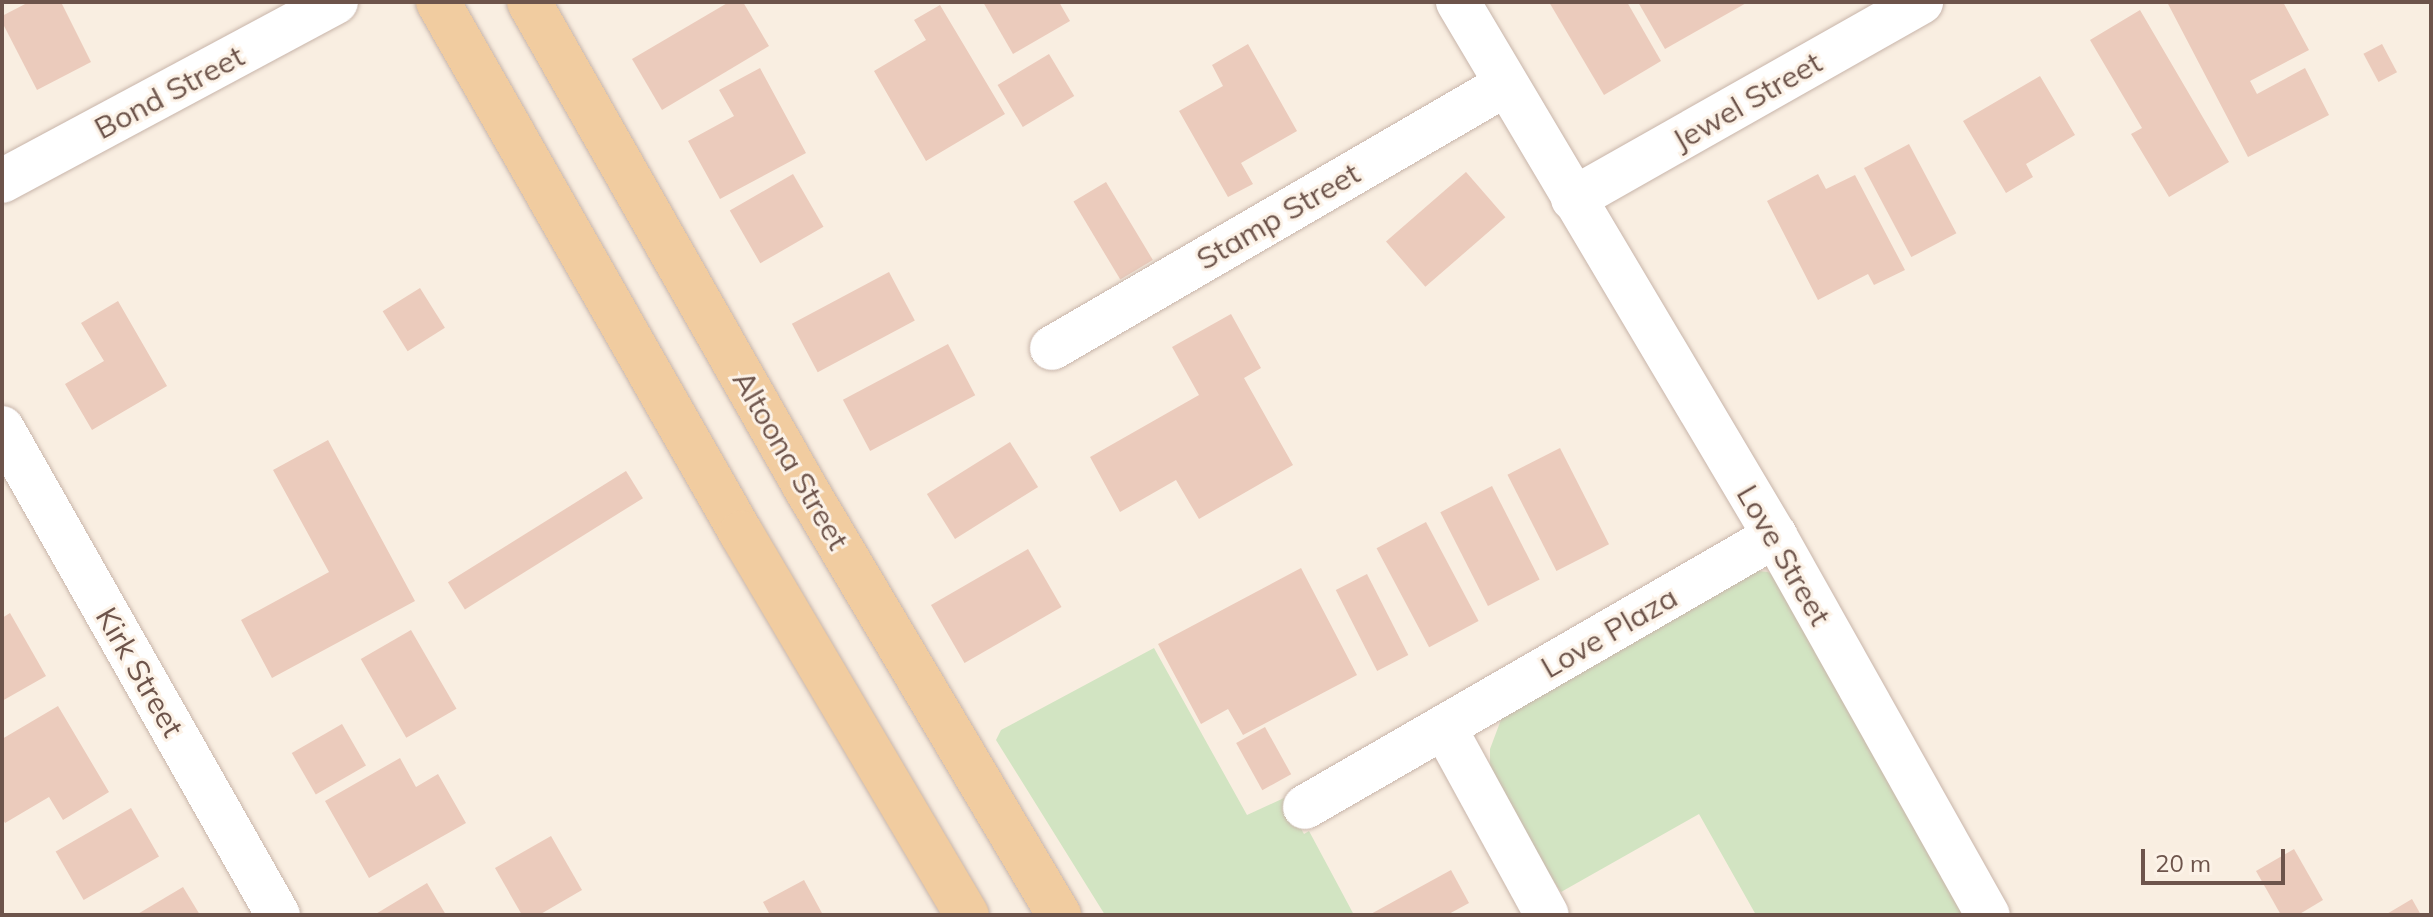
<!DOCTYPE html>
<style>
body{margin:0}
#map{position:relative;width:2433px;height:917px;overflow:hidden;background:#f9eee1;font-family:Mulish,sans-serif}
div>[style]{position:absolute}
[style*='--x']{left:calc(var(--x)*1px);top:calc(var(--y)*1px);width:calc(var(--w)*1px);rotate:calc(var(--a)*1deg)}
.green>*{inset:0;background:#d2e4c2}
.building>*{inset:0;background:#ebcbbc;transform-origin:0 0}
.roads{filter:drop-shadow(0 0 2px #c8b5aa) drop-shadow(0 0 2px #c8b5aa)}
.minor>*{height:44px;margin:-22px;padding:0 22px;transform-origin:22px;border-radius:22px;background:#fff}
.major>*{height:44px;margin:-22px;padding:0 22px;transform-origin:22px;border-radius:22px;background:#f1cca0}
span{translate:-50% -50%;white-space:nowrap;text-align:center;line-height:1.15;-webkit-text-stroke:6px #fcf2e7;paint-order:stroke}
.street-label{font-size:30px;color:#6d544b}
.frame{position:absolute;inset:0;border:4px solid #6d544b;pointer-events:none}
.scale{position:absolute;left:2141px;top:849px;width:144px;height:36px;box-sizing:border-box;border:4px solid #6d544b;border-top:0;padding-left:10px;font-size:24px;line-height:28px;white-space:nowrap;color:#6d544b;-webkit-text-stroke:6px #fcf2e7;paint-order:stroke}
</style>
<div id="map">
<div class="green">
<div style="clip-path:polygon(1749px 570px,1768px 572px,1781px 581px,1962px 910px,1959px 915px,1756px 915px,1699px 814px,1561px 892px,1527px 841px,1490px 766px,1490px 749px,1502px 717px)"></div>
<div style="clip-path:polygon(1154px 648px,1247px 815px,1284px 798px,1304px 834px,1309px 831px,1354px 915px,1105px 915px,996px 740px,1001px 730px)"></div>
</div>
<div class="building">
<div style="clip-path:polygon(29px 2px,61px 2px,91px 62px,37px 90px,2px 22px,2px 16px)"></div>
<div style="clip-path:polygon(729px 2px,743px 2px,769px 46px,662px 110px,632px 59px)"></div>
<div style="clip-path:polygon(983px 2px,1059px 2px,1070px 21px,1013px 54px)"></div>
<div style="clip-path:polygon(1549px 2px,1627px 2px,1661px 61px,1604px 95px)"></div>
<div style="clip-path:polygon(1638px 2px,1748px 2px,1665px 49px)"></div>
<div style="clip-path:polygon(2167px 2px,2283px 2px,2309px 50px,2250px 81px,2257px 94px,2305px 68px,2329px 115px,2248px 157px)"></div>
<div style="clip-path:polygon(940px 5px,1005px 114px,926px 161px,874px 71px,926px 40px,914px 20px)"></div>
<div style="clip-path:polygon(2140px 10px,2229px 162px,2169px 197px,2131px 134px,2142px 128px,2090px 40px)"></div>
<div style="clip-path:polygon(1248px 44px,1297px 131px,1241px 163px,1253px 184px,1228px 197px,1179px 111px,1223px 86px,1212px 65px)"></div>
<div style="left:2382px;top:44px;width:32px;height:21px;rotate:62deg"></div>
<div style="left:1049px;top:54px;width:49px;height:60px;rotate:59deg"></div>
<div style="clip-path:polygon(760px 68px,806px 153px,720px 199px,688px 141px,734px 116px,719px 90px)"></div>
<div style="clip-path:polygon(2040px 76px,2075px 135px,2026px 164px,2033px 177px,2006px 193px,1963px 121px)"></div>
<div style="left:1909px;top:144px;width:101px;height:51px;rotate:62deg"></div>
<div style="left:1466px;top:172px;width:60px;height:106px;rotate:49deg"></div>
<div style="left:793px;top:174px;width:61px;height:73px;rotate:60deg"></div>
<div style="clip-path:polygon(1818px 174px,1826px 189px,1855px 175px,1905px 270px,1874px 285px,1868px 274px,1818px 300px,1767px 201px)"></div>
<div style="left:1106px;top:182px;width:91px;height:38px;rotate:59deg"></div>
<div style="left:889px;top:272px;width:55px;height:110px;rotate:62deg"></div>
<div style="left:420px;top:288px;width:47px;height:44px;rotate:58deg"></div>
<div style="clip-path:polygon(118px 301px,167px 386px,92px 430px,65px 384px,104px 361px,81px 323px)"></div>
<div style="clip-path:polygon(1231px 314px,1261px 368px,1244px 378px,1293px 465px,1199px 519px,1176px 480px,1120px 512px,1090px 457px,1199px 395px,1172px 347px)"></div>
<div style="left:948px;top:344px;width:58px;height:119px;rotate:62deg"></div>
<div style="clip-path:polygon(328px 440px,415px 601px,272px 678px,241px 620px,329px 572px,273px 470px)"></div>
<div style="left:1010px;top:442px;width:53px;height:98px;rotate:58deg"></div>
<div style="left:1560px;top:448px;width:108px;height:59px;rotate:63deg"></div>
<div style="left:626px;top:471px;width:32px;height:210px;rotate:58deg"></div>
<div style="left:1492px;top:486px;width:105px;height:58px;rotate:63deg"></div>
<div style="left:1426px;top:522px;width:112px;height:56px;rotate:62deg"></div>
<div style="left:1028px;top:549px;width:67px;height:112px;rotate:60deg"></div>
<div style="clip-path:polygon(1301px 568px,1357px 675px,1243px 735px,1228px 709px,1201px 724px,1158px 644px)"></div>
<div style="left:1367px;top:574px;width:91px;height:35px;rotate:63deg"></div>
<div style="clip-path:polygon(10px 613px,46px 676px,2px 701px,2px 618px)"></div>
<div style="left:411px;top:630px;width:91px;height:58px;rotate:60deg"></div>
<div style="clip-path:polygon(58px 706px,109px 792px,63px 820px,49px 797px,5px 823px,2px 818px,2px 739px)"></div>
<div style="left:342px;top:724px;width:48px;height:58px;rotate:60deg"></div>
<div style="left:1265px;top:727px;width:54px;height:33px;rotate:61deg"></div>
<div style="clip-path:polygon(400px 758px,416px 787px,438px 774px,466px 823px,369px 878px,325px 801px)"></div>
<div style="left:131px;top:808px;width:56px;height:87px;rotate:60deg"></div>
<div style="clip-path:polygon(551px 836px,582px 890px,539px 915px,522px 915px,495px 868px)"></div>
<div style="clip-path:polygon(2294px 849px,2323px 900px,2298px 915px,2281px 915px,2256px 871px)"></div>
<div style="clip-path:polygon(1451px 870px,1469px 903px,1447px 915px,1369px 915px)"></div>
<div style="clip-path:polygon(804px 880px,823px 915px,770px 915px,763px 902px)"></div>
<div style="clip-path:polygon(427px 883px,446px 915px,374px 915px)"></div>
<div style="clip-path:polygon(183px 887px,200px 915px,136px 915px)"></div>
<div style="clip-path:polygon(2412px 899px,2421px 915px,2385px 915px)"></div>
</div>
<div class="roads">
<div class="minor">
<div style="--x:1458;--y:2;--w:621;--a:59.31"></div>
<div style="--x:1775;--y:536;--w:435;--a:60.7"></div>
<div style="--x:2;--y:181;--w:379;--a:-28.2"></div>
<div style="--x:1573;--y:199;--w:400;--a:-29.5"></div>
<div style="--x:1052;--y:348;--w:524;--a:-30.14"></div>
<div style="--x:2;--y:428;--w:560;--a:60.46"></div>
<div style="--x:1444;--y:727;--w:214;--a:61.3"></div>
<div style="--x:1305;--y:807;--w:543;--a:-29.97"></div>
</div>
<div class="major">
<div style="--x:438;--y:2;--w:611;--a:60.29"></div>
<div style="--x:741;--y:533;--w:444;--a:59.4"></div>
<div style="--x:529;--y:2;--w:566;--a:60.36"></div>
<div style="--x:809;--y:494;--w:490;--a:59.3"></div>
</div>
</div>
<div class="street-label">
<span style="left:169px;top:92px;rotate:-28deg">Bond Street</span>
<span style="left:1747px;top:101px;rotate:-30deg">Jewel Street</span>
<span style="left:1278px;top:216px;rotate:-30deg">Stamp Street</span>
<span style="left:791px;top:460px;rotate:60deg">Altoona Street</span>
<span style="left:1784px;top:555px;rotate:60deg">Love Street</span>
<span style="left:1609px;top:632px;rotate:-30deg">Love Plaza</span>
<span style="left:140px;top:672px;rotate:60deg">Kirk Street</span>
</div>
<div class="frame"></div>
<div class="scale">20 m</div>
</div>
